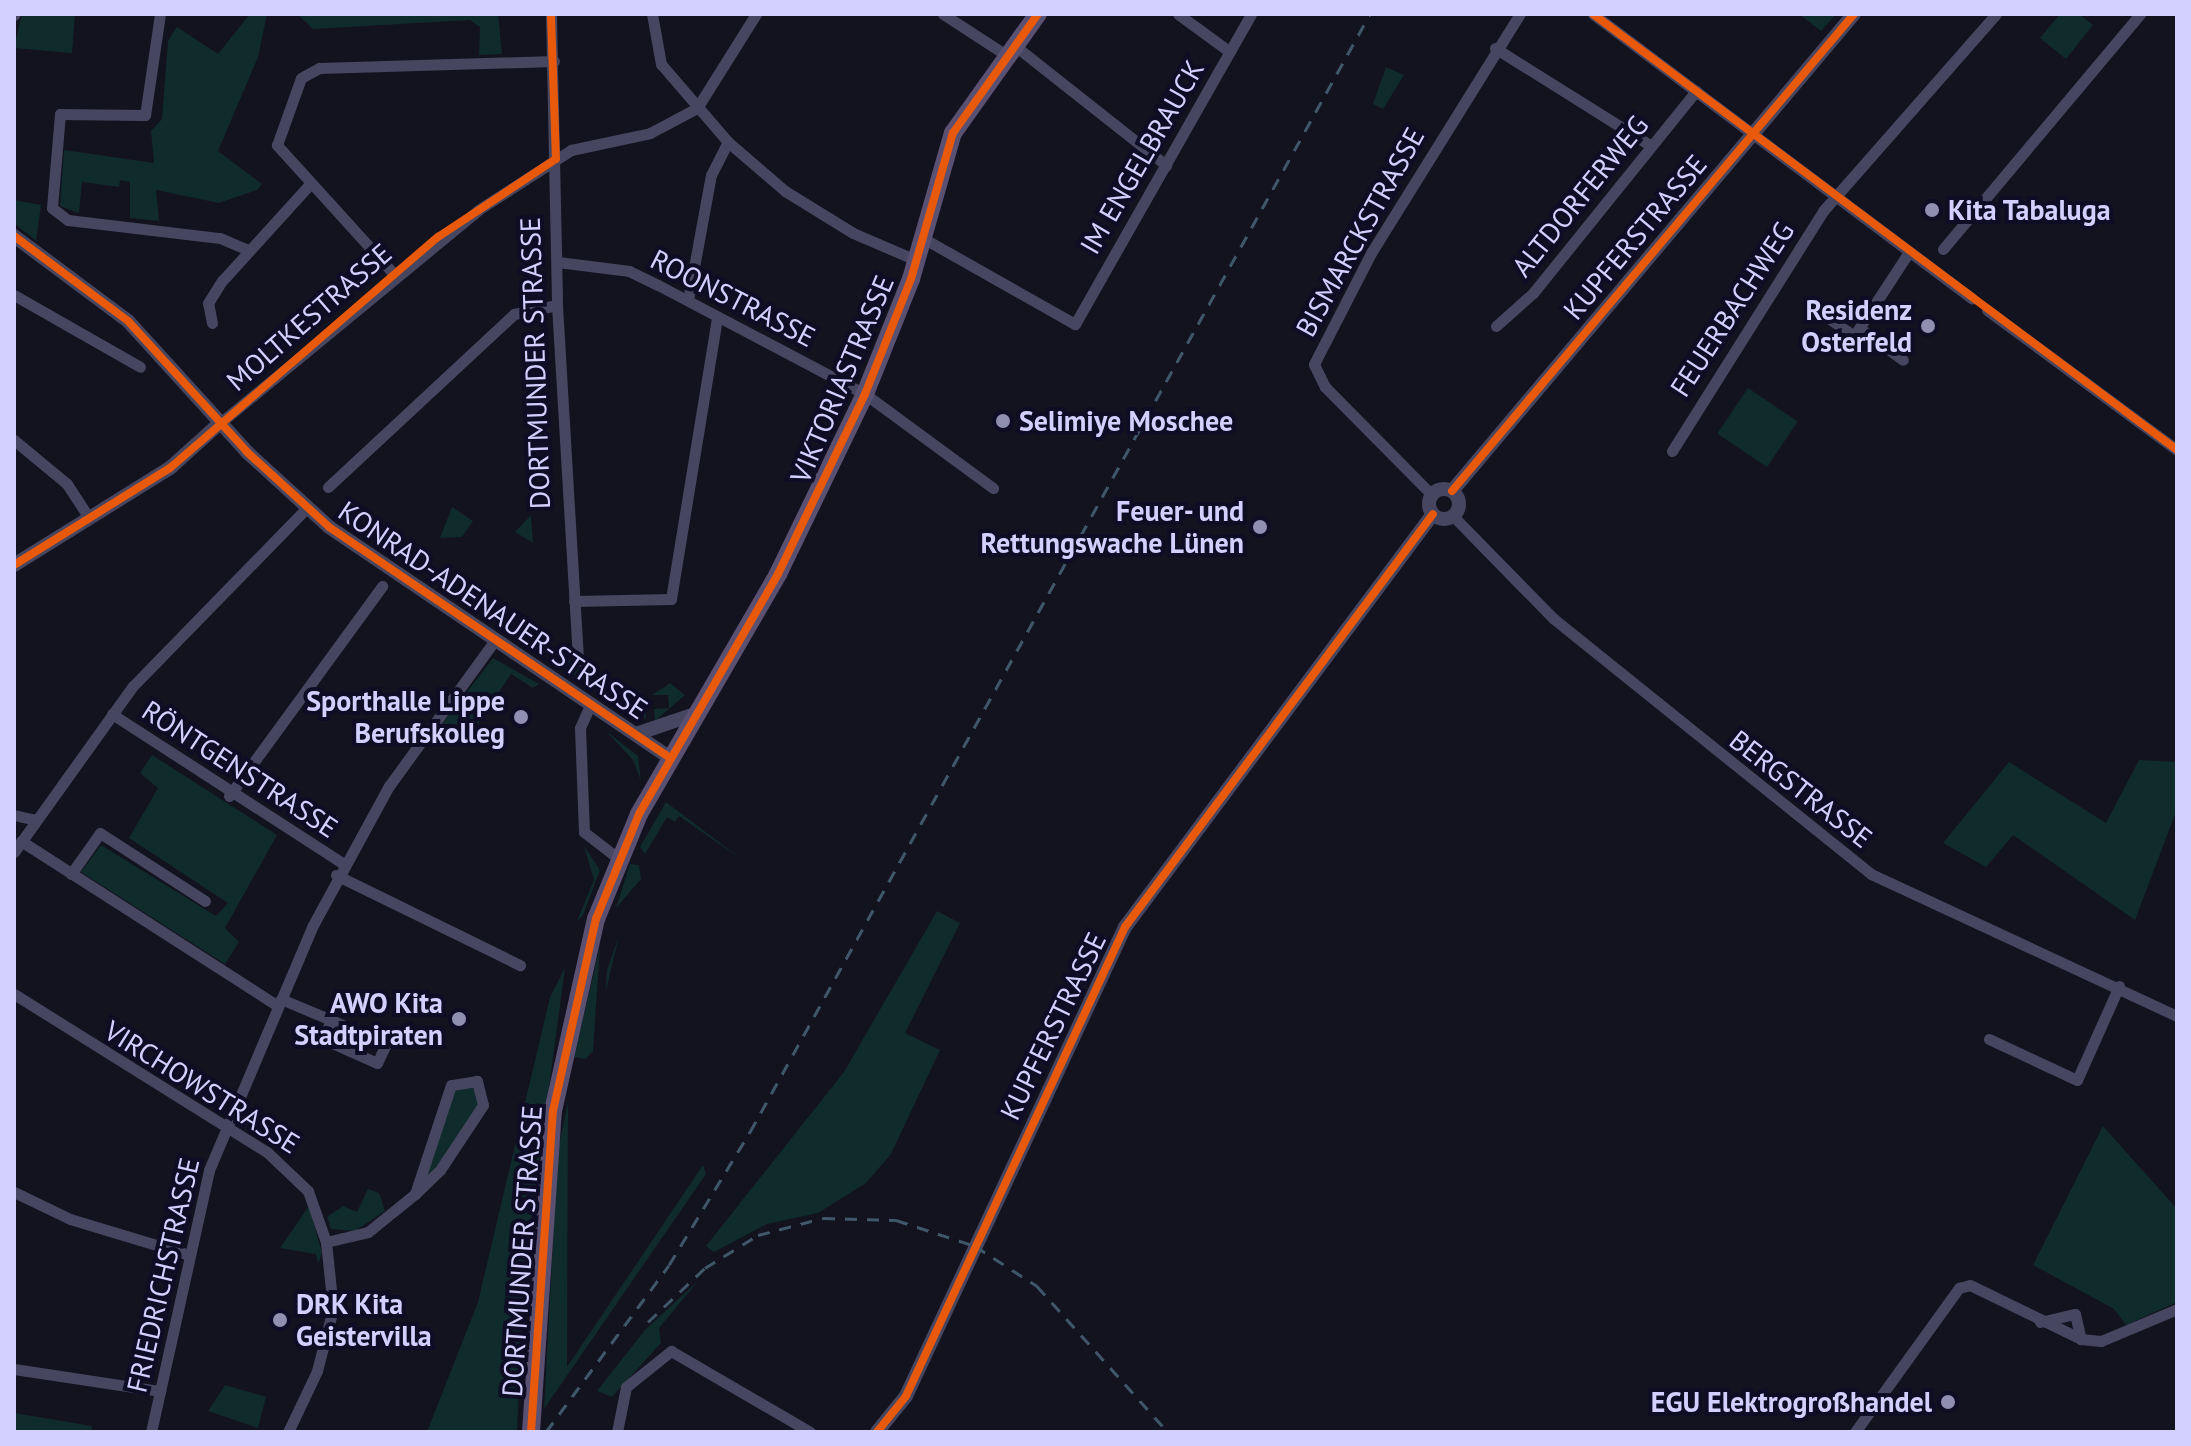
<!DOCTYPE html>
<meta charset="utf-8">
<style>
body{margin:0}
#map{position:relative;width:2191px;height:1446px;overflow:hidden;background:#13121f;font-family:"PT Sans",sans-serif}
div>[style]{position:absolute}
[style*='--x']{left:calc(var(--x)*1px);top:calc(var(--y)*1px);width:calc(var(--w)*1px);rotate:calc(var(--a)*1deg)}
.green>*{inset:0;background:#102b2b;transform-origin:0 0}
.minor>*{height:11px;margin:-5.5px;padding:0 5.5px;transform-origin:5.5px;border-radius:5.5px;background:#464660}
.tertiary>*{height:14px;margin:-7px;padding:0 7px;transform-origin:7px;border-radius:7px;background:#464660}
.tertiary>.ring{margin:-7px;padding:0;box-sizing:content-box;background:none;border:14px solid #464660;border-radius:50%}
.primary>*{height:18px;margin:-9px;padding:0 9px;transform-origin:9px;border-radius:9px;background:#5a5071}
.rail>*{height:3px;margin-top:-1.5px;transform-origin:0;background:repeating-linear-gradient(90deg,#3f5769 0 12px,transparent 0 22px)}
.cycleway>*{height:8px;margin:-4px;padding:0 4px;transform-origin:4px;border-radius:4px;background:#e8590c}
.dots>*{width:22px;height:22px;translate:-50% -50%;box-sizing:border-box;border:4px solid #0f0c25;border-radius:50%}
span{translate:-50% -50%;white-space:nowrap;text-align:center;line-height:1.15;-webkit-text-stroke:8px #0f0c25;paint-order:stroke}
.street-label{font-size:28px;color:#d3d0ff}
.poi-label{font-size:28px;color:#d3d0ff;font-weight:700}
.left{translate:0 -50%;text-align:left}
.right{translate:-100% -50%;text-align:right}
.frame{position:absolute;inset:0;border:16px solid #d3d0ff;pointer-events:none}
</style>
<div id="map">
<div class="green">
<div style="clip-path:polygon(22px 14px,75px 14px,72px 53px,14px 48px)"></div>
<div style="clip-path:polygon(250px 14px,267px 14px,258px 57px,218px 151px,262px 184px,257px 190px,219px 203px,156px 190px,159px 221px,130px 218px,130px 182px,120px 180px,119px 187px,82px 182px,79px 213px,60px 206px,64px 150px,154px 163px,151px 131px,162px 119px,168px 41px,177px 27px,218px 54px)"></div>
<div style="clip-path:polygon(297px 14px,498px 14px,502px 54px,479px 55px,480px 27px,470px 20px,313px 29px)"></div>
<div style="clip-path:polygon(1799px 14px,1823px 16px,1836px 14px,1821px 31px)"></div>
<div style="clip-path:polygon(2060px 14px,2079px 14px,2093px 25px,2066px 59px,2040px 38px)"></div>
<div style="clip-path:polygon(1386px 67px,1404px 75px,1383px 109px,1373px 104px)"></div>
<div style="clip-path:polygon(14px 200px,41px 205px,36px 241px,14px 223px)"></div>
<div style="left:1748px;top:388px;width:60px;height:55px;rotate:34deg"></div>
<div style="clip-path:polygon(452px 507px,473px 521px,462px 537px,440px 538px)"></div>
<div style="clip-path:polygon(531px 515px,533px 543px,515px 532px)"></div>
<div style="clip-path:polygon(565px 657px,589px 676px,595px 689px,556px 663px)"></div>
<div style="clip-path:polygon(493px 658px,539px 684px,533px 688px,511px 674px,467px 740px,442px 724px)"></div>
<div style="clip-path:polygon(670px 683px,685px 695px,655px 721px,654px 709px,669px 708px,668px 695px,652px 695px)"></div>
<div style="clip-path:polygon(643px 691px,630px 696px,630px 709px,646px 709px,646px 719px,601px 692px)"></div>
<div style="clip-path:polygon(606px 731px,638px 756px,641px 781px,633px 760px)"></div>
<div style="clip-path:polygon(152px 755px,277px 835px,225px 928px,239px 942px,225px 964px,81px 872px,101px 845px,216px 916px,228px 903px,129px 838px,158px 788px,140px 773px)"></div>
<div style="clip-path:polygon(2139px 760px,2177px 762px,2177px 809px,2135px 920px,2013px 835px,1986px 867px,1943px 843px,2009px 762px,2106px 823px)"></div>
<div style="clip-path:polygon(666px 802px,744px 861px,679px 816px,675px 822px,667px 817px,645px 854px,640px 847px)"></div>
<div style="clip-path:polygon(584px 846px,600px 870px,583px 915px,577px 921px,594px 880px)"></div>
<div style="clip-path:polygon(630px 864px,639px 865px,641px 879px,616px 908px)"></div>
<div style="clip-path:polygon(937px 911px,960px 923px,905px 1033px,940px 1050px,891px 1154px,866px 1183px,818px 1213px,767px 1224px,714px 1252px,706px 1246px,844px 1072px)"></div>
<div style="clip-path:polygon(619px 936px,606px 990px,603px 1035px,607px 970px)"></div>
<div style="clip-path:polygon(600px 947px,593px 1051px,586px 1059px,574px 1057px)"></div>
<div style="clip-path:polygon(565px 968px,525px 1266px,517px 1432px,427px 1432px,478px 1302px,550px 997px)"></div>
<div style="clip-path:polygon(472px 1082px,480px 1104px,455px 1147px,426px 1177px,454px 1086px)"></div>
<div style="clip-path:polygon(568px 1102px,567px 1367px,703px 1165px,706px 1174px,544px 1409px,558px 1150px)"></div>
<div style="clip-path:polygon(2103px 1126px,2177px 1209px,2177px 1302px,2126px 1325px,2114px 1309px,2033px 1265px)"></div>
<div style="clip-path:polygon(368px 1189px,379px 1193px,385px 1211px,355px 1231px,331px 1229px,327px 1217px,343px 1206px,357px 1212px)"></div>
<div style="clip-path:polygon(309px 1206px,322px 1253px,318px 1264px,316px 1254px,280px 1248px)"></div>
<div style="clip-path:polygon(699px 1280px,659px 1328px,661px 1343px,612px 1397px,597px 1391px,645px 1330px)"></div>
<div style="clip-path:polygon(225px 1385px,266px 1397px,258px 1428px,208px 1411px)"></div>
<div style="clip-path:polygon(14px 1413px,92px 1426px,91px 1432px,14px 1432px)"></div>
</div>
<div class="minor">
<div style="--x:160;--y:14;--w:102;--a:98.4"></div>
<div style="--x:145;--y:115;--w:85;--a:-179.3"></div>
<div style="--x:60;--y:114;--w:94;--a:94.9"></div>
<div style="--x:52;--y:208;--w:20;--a:37"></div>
<div style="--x:68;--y:220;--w:153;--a:6.8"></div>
<div style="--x:220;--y:238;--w:28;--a:23"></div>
<div style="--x:551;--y:14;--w:291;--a:88.8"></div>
<div style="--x:557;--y:305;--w:357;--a:86.6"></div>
<div style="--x:652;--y:14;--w:51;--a:79.8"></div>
<div style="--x:661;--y:64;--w:103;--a:49.3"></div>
<div style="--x:728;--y:142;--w:75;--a:40.7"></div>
<div style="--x:785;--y:191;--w:80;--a:31.7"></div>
<div style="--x:853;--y:233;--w:69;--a:23.2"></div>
<div style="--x:943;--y:14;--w:75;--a:33.1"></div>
<div style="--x:1178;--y:14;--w:64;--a:36.2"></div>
<div style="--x:1593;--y:14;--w:474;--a:36.9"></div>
<div style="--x:14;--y:15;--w:1;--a:-45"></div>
<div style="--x:1014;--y:45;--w:194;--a:38.3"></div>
<div style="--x:1495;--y:48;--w:184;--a:32.1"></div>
<div style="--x:921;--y:237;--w:177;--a:29.5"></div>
<div style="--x:1075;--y:324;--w:356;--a:-60.4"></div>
<div style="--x:1943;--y:249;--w:307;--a:-50"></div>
<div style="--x:558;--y:262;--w:72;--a:7.2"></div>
<div style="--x:629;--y:271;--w:32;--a:26"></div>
<div style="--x:658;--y:285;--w:234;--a:27.8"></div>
<div style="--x:865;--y:394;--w:159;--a:36.3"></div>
<div style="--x:393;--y:273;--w:173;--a:-132.2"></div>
<div style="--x:277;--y:145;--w:71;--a:-70.3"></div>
<div style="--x:301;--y:78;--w:21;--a:-29"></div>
<div style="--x:319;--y:68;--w:235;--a:-1.7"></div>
<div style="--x:14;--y:295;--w:145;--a:29.7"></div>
<div style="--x:688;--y:300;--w:127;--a:-79.6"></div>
<div style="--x:711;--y:175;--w:37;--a:-63"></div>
<div style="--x:1987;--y:310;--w:236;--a:36.4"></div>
<div style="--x:1820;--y:312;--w:42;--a:35.2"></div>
<div style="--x:1854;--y:336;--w:100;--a:-56.8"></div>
<div style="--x:212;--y:323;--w:20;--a:-101"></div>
<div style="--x:208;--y:303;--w:26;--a:-58"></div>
<div style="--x:222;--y:281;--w:132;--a:-47.8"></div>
<div style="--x:1496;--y:326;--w:50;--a:-41.7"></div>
<div style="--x:1533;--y:293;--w:260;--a:-51.1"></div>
<div style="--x:1861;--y:329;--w:52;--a:36.4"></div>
<div style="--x:220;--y:423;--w:335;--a:-39.5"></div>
<div style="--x:478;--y:210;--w:111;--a:-32.8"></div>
<div style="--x:571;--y:150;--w:81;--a:-12.1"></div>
<div style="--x:650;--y:133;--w:53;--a:-28"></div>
<div style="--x:697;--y:108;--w:111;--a:-57.9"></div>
<div style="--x:14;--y:440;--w:69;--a:39.7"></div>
<div style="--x:67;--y:484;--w:38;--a:57"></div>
<div style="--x:1672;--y:451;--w:284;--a:-57.8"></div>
<div style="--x:1823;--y:211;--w:262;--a:-48.7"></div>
<div style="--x:328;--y:487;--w:254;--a:-42.9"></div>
<div style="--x:514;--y:314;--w:44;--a:-11.8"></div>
<div style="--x:1432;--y:495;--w:152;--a:-134.7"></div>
<div style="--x:1325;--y:387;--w:25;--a:-116"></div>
<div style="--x:1314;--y:364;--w:125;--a:-62.8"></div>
<div style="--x:1371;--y:253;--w:282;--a:-58.1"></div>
<div style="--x:1453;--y:516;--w:144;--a:45.6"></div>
<div style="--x:1554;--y:619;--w:407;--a:38.8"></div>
<div style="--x:1871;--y:874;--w:337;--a:24.9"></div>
<div style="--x:574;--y:601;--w:97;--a:-1.2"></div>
<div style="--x:671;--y:599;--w:286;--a:-80.7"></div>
<div style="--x:591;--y:703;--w:27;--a:114"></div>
<div style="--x:580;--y:728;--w:104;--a:87.8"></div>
<div style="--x:584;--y:832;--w:44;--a:37.6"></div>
<div style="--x:112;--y:714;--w:274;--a:32.9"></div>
<div style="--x:229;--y:796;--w:260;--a:-53.9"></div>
<div style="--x:14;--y:815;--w:22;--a:13"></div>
<div style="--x:21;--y:841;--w:305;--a:32.7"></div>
<div style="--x:14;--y:852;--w:204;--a:-54.4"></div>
<div style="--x:133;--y:686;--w:248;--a:-45.7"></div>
<div style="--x:71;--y:874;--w:50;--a:-54.7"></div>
<div style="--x:100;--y:833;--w:125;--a:32.9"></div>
<div style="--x:336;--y:875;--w:205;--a:26.1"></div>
<div style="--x:14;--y:994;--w:298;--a:32"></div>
<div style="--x:267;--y:1152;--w:57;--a:43.6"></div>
<div style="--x:308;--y:1191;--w:54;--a:70.6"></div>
<div style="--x:326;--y:1242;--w:67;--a:84"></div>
<div style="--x:333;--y:1309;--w:64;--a:104.5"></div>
<div style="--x:317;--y:1371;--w:68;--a:115.4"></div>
<div style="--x:281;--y:999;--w:54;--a:22.8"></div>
<div style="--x:331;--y:1020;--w:60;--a:23.6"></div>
<div style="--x:386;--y:1044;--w:21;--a:115"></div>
<div style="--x:377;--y:1063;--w:59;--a:-156"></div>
<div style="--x:323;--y:1039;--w:21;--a:-67"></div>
<div style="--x:1989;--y:1039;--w:97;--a:25"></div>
<div style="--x:2077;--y:1080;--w:103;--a:-65.9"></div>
<div style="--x:14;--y:1192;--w:62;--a:25.7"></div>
<div style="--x:70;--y:1219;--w:124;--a:16.8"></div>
<div style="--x:326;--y:1242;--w:43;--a:-13.4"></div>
<div style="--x:368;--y:1232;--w:60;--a:-39"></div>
<div style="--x:415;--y:1194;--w:35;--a:-44"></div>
<div style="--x:440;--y:1170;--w:78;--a:-56.5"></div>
<div style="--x:483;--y:1105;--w:25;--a:-104"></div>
<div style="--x:477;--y:1081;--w:26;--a:171"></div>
<div style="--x:451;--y:1085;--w:115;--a:108.3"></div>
<div style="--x:2040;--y:1322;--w:36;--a:-13"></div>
<div style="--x:2075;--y:1314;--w:26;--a:77"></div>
<div style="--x:14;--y:1369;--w:148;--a:8.6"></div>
<div style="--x:151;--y:1432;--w:268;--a:-77.5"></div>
<div style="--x:209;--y:1170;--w:264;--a:-67"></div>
<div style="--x:312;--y:927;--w:161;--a:-61.4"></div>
<div style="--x:389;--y:786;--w:180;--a:-54"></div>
<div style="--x:617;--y:1432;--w:46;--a:-78.7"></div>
<div style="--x:626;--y:1387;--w:58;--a:-38.7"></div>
<div style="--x:671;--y:1351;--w:161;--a:30.2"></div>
<div style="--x:1855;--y:1432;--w:178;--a:-54.2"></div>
<div style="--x:1959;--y:1288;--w:11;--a:-15"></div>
<div style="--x:1970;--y:1285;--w:123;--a:25.9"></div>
<div style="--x:2081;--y:1339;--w:20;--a:6"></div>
<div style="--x:2101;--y:1341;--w:82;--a:-22.8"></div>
</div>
<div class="tertiary">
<div style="--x:14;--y:236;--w:142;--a:36.7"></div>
<div style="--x:128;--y:321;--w:177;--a:47.7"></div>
<div style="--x:247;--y:452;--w:111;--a:42.4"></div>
<div style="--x:329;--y:527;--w:410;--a:34.1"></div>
<div class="ring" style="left:1429px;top:489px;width:16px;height:16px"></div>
<div style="--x:1452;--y:491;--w:624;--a:-49.88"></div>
<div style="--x:14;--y:565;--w:184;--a:-31.9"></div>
<div style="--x:170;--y:468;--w:67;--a:-42"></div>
<div style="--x:636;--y:734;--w:62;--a:-18.7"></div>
<div style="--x:877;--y:1432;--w:46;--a:-51.1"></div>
<div style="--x:906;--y:1396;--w:518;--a:-64.97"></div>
<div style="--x:1125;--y:927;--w:515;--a:-53.29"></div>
</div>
<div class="primary">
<div style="--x:531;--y:1432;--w:322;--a:-86.1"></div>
<div style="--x:553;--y:1111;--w:197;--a:-77.4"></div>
<div style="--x:596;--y:919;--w:113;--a:-67.7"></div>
<div style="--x:639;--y:814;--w:277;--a:-59.9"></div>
<div style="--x:778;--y:574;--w:200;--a:-64.2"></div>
<div style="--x:865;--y:394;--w:124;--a:-68.2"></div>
<div style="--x:911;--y:279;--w:152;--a:-74"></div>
<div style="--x:953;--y:133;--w:146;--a:-54.5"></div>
</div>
<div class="rail">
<div style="--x:648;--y:1322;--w:79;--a:-43.5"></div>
<div style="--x:705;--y:1268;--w:62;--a:-31.9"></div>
<div style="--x:758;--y:1235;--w:67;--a:-14.7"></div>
<div style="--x:823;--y:1218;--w:73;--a:1.6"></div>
<div style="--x:896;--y:1220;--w:83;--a:18.2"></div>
<div style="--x:975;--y:1246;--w:74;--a:32.8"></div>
<div style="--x:1037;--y:1286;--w:196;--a:48.1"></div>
<div style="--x:546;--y:1432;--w:207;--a:-53.6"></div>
<div style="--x:669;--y:1265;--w:156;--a:-58.7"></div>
<div style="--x:750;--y:1132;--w:1278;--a:-60.99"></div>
</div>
<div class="cycleway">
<div style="--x:1593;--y:14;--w:729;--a:36.74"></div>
<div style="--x:14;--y:236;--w:142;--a:36.7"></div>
<div style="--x:128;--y:321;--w:177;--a:47.7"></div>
<div style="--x:247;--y:452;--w:111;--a:42.4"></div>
<div style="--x:329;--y:527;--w:410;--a:34.1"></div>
<div style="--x:1452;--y:491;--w:624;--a:-49.88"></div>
<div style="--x:14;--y:565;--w:184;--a:-31.9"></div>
<div style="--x:170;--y:468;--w:354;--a:-40.8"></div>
<div style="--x:438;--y:237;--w:141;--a:-33.5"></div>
<div style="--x:556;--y:159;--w:145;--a:-92"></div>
<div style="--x:531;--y:1432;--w:322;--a:-86.1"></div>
<div style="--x:553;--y:1111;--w:197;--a:-77.4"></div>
<div style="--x:596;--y:919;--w:113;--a:-67.7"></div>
<div style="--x:639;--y:814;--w:277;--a:-59.9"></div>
<div style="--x:778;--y:574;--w:200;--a:-64.2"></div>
<div style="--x:865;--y:394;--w:124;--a:-68.2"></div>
<div style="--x:911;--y:279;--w:152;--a:-74"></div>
<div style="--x:953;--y:133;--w:146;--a:-54.5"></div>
<div style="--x:877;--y:1432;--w:46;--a:-51.1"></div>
<div style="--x:906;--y:1396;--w:518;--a:-64.97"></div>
<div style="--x:1125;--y:927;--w:515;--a:-53.29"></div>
</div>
<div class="dots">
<div style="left:1932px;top:210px;background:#908eb1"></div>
<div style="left:1928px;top:326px;background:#908eb1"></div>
<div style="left:1003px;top:421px;background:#908eb1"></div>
<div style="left:1260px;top:527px;background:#908eb1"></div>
<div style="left:521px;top:717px;background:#908eb1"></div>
<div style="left:459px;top:1019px;background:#908eb1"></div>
<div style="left:280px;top:1320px;background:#908eb1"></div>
<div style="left:1948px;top:1402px;background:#908eb1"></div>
</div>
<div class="street-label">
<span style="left:1142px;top:157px;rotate:-60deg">IM ENGELBRAUCK</span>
<span style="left:1580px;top:196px;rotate:-51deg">ALTDORFERWEG</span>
<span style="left:1360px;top:232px;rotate:-61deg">BISMARCKSTRASSE</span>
<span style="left:1635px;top:237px;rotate:-50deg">KUPFERSTRASSE</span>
<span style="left:733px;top:298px;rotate:27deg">ROONSTRASSE</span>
<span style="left:1732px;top:309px;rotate:-57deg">FEUERBACHWEG</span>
<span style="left:309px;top:317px;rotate:-41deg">MOLTKESTRASSE</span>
<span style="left:535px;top:363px;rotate:-92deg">DORTMUNDER STRASSE</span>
<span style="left:842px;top:379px;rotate:-67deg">VIKTORIASTRASSE</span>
<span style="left:493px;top:610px;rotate:34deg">KONRAD-ADENAUER-STRASSE</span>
<span style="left:240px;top:769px;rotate:33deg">RÖNTGENSTRASSE</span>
<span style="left:1801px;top:789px;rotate:38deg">BERGSTRASSE</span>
<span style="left:1053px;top:1026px;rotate:-64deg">KUPFERSTRASSE</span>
<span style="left:202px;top:1087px;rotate:32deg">VIRCHOWSTRASSE</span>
<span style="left:522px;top:1251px;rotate:-86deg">DORTMUNDER STRASSE</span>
<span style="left:163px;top:1275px;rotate:-77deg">FRIEDRICHSTRASSE</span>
</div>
<div class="poi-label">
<span class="left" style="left:1948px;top:210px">Kita Tabaluga</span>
<span class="right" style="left:1912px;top:326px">Residenz<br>Osterfeld</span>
<span class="left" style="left:1019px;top:421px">Selimiye Moschee</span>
<span class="right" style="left:1244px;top:527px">Feuer- und<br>Rettungswache Lünen</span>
<span class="right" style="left:505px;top:717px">Sporthalle Lippe<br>Berufskolleg</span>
<span class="right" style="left:443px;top:1019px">AWO Kita<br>Stadtpiraten</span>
<span class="left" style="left:296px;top:1320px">DRK Kita<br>Geistervilla</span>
<span class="right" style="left:1932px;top:1402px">EGU Elektrogroßhandel</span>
</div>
<div class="frame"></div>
</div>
